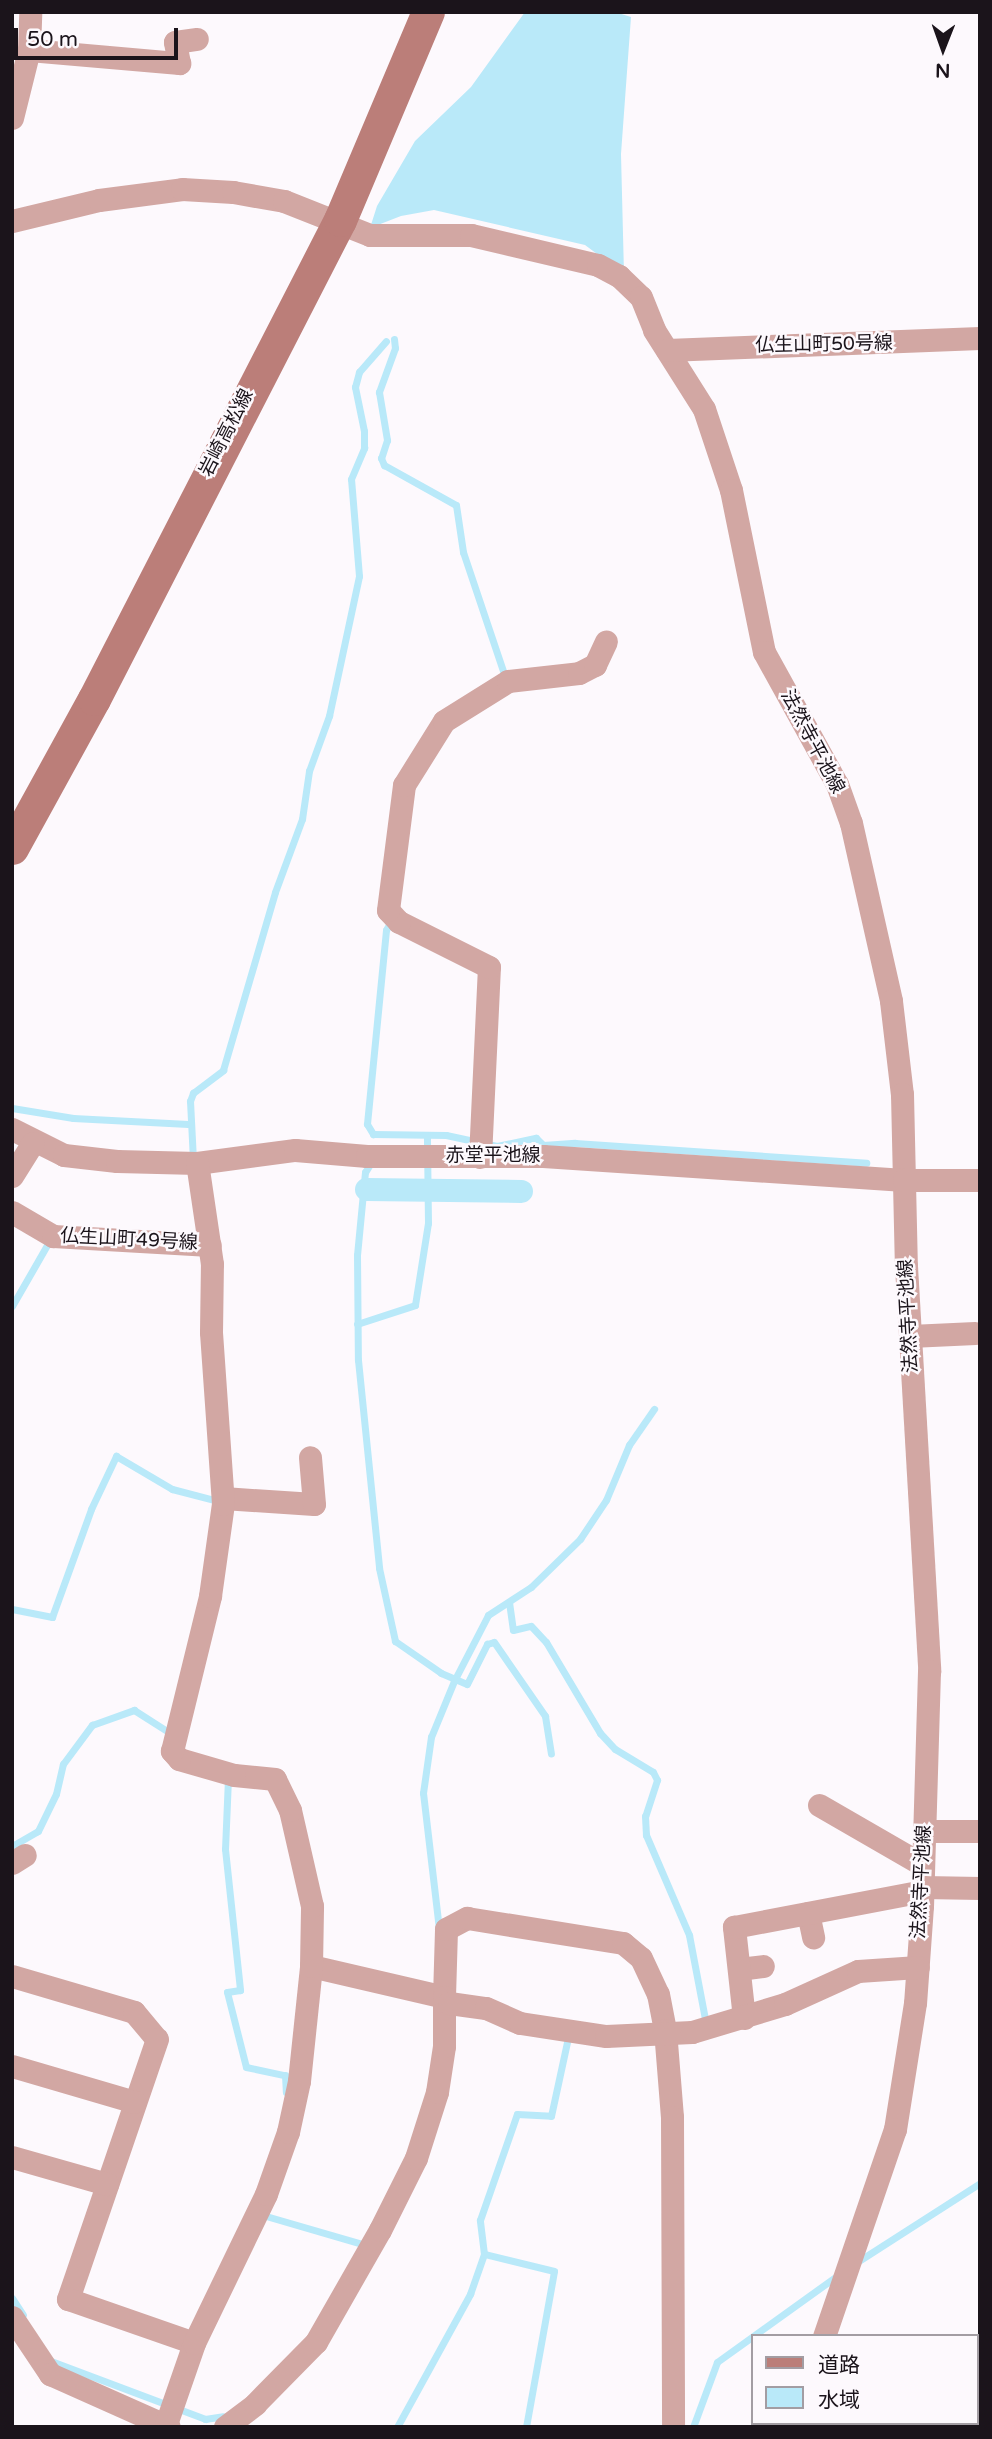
<!DOCTYPE html>
<meta charset="utf-8">
<style>
body{margin:0}
#map{position:relative;width:992px;height:2439px;overflow:hidden;background:#fdf9fd;font-family:"Varela Round","Noto Sans JP",sans-serif}
div>[style]{position:absolute}
[style*='--x']{left:calc(var(--x)*1px);top:calc(var(--y)*1px);width:calc(var(--w)*1px);rotate:calc(var(--a)*1deg)}
.water>*{inset:0;background:#b9e9f9}
.stream>*{height:7px;margin:-3.5px;padding:0 3.5px;transform-origin:3.5px;border-radius:3.5px;background:#b9e9f9}
.canal>*{height:23px;margin:-11.5px;padding:0 11.5px;transform-origin:11.5px;border-radius:11.5px;background:#b9e9f9}
.street>*{height:23px;margin:-11.5px;padding:0 11.5px;transform-origin:11.5px;border-radius:11.5px;background:#d2a7a3}
.secondary>*{height:33px;margin:-16.5px;padding:0 16.5px;transform-origin:16.5px;border-radius:16.5px;background:#bb7e79}
span{translate:-50% -50%;white-space:nowrap;text-align:center;line-height:1.15;-webkit-text-stroke:5px #fdf9fd;paint-order:stroke}
.street-label{font-size:19px;color:#1b141b}
.frame{position:absolute;inset:0;border:14px solid #1b141b;pointer-events:none}
.legend{position:absolute;left:751px;top:2334px;width:228px;height:91px;box-sizing:border-box;background:#fdf9fd;border:2px solid #a39da3;margin:0;padding:9px 12px;list-style:none;font-size:21px;color:#1b141b}
.legend li{display:flex;align-items:center;gap:14px;height:35px}
.legend b{width:35px;border:2px solid #a39da3}
.north{position:absolute;left:908px;top:14px;width:70px;height:70px;-webkit-text-stroke:5px #fdf9fd;paint-order:stroke;rotate:181deg;font-size:19px;font-weight:700;line-height:28px;text-align:center;color:#1b141b}
.north::after{content:'';display:block;margin:auto;width:24px;height:32px;background:#1b141b;clip-path:polygon(50% 0,100% 100%,50% 72%,0 100%)}
.scale{position:absolute;left:14px;top:28px;width:164px;height:32px;box-sizing:border-box;border:4px solid #1b141b;border-top:0;padding-left:9px;font-size:21px;line-height:24px;white-space:nowrap;color:#1b141b;-webkit-text-stroke:5px #fdf9fd;paint-order:stroke}
</style>
<div id="map">
<div class="water">
<div style="clip-path:polygon(525px 12px,615px 12px,631px 17px,621px 154px,624px 274px,585px 245px,434px 210px,401px 216px,370px 228px,377px 206px,415px 141px,471px 87px)"></div>
</div>
<div class="stream">
<div style="--x:394;--y:339;--w:9;--a:84"></div>
<div style="--x:395;--y:348;--w:47;--a:110"></div>
<div style="--x:379;--y:392;--w:49;--a:80.5"></div>
<div style="--x:387;--y:440;--w:19;--a:108"></div>
<div style="--x:381;--y:458;--w:8;--a:67"></div>
<div style="--x:384;--y:465;--w:82;--a:29.1"></div>
<div style="--x:456;--y:505;--w:48;--a:81.5"></div>
<div style="--x:463;--y:552;--w:132;--a:71.4"></div>
<div style="--x:391;--y:921;--w:10;--a:119"></div>
<div style="--x:386;--y:930;--w:195;--a:95.6"></div>
<div style="--x:367;--y:1124;--w:12;--a:59"></div>
<div style="--x:373;--y:1134;--w:73;--a:0.8"></div>
<div style="--x:446;--y:1135;--w:52;--a:12.2"></div>
<div style="--x:497;--y:1146;--w:40;--a:-12"></div>
<div style="--x:536;--y:1138;--w:10;--a:45"></div>
<div style="--x:543;--y:1145;--w:32;--a:-4"></div>
<div style="--x:575;--y:1143;--w:292;--a:3.9"></div>
<div style="--x:12;--y:1108;--w:62;--a:9.3"></div>
<div style="--x:73;--y:1118;--w:115;--a:3"></div>
<div style="--x:193;--y:1160;--w:59;--a:-92.9"></div>
<div style="--x:190;--y:1101;--w:9;--a:-69"></div>
<div style="--x:193;--y:1093;--w:38;--a:-37"></div>
<div style="--x:223;--y:1070;--w:185;--a:-73.7"></div>
<div style="--x:275;--y:892;--w:78;--a:-69.7"></div>
<div style="--x:302;--y:819;--w:49;--a:-81.7"></div>
<div style="--x:309;--y:771;--w:59;--a:-70"></div>
<div style="--x:329;--y:716;--w:143;--a:-77.9"></div>
<div style="--x:359;--y:576;--w:97;--a:-94.7"></div>
<div style="--x:351;--y:479;--w:34;--a:-67"></div>
<div style="--x:364;--y:448;--w:17;--a:-90"></div>
<div style="--x:364;--y:431;--w:45;--a:-101.6"></div>
<div style="--x:355;--y:387;--w:16;--a:-75"></div>
<div style="--x:359;--y:372;--w:41;--a:-48.9"></div>
<div style="--x:372;--y:1161;--w:13;--a:122"></div>
<div style="--x:365;--y:1172;--w:83;--a:95.5"></div>
<div style="--x:357;--y:1255;--w:105;--a:89.5"></div>
<div style="--x:358;--y:1360;--w:209;--a:84.2"></div>
<div style="--x:379;--y:1568;--w:75;--a:77.6"></div>
<div style="--x:395;--y:1641;--w:56;--a:34.8"></div>
<div style="--x:441;--y:1673;--w:28;--a:23"></div>
<div style="--x:467;--y:1684;--w:45;--a:-63.4"></div>
<div style="--x:487;--y:1644;--w:7;--a:-16"></div>
<div style="--x:494;--y:1642;--w:90;--a:55.4"></div>
<div style="--x:545;--y:1716;--w:38;--a:81"></div>
<div style="--x:12;--y:1306;--w:76;--a:-60.1"></div>
<div style="--x:357;--y:1324;--w:61;--a:-18.1"></div>
<div style="--x:415;--y:1305;--w:83;--a:-81"></div>
<div style="--x:428;--y:1223;--w:88;--a:-90.7"></div>
<div style="--x:509;--y:1602;--w:28;--a:82"></div>
<div style="--x:513;--y:1630;--w:18;--a:-13"></div>
<div style="--x:531;--y:1626;--w:22;--a:47"></div>
<div style="--x:546;--y:1642;--w:106;--a:59.3"></div>
<div style="--x:600;--y:1733;--w:22;--a:47"></div>
<div style="--x:615;--y:1749;--w:44;--a:31.2"></div>
<div style="--x:653;--y:1772;--w:9;--a:63"></div>
<div style="--x:657;--y:1780;--w:38;--a:108"></div>
<div style="--x:645;--y:1816;--w:19;--a:87"></div>
<div style="--x:646;--y:1835;--w:109;--a:66.7"></div>
<div style="--x:689;--y:1935;--w:91;--a:79.2"></div>
<div style="--x:12;--y:1609;--w:41;--a:11.3"></div>
<div style="--x:52;--y:1617;--w:115;--a:-70.1"></div>
<div style="--x:91;--y:1509;--w:59;--a:-64.7"></div>
<div style="--x:116;--y:1456;--w:65;--a:30.5"></div>
<div style="--x:172;--y:1489;--w:48;--a:14.6"></div>
<div style="--x:228;--y:1778;--w:71;--a:92.4"></div>
<div style="--x:225;--y:1849;--w:142;--a:83.9"></div>
<div style="--x:240;--y:1990;--w:13;--a:171"></div>
<div style="--x:227;--y:1992;--w:77;--a:75.8"></div>
<div style="--x:246;--y:2067;--w:40;--a:12"></div>
<div style="--x:285;--y:2075;--w:17;--a:87"></div>
<div style="--x:12;--y:1846;--w:30;--a:-30"></div>
<div style="--x:38;--y:1831;--w:41;--a:-64.1"></div>
<div style="--x:56;--y:1794;--w:31;--a:-77"></div>
<div style="--x:63;--y:1764;--w:49;--a:-53.4"></div>
<div style="--x:92;--y:1725;--w:45;--a:-19.7"></div>
<div style="--x:134;--y:1710;--w:43;--a:32.6"></div>
<div style="--x:439;--y:1929;--w:137;--a:-96.7"></div>
<div style="--x:423;--y:1793;--w:57;--a:-81.9"></div>
<div style="--x:431;--y:1737;--w:61;--a:-67.7"></div>
<div style="--x:454;--y:1681;--w:74;--a:-62.7"></div>
<div style="--x:488;--y:1615;--w:51;--a:-33.1"></div>
<div style="--x:531;--y:1587;--w:69;--a:-44.4"></div>
<div style="--x:580;--y:1539;--w:47;--a:-56.3"></div>
<div style="--x:606;--y:1500;--w:60;--a:-67.3"></div>
<div style="--x:629;--y:1445;--w:44;--a:-55.2"></div>
<div style="--x:259;--y:2214;--w:107;--a:16.2"></div>
<div style="--x:857;--y:2262;--w:146;--a:-32.7"></div>
<div style="--x:12;--y:2298;--w:20;--a:57"></div>
<div style="--x:51;--y:2361;--w:165;--a:20.6"></div>
<div style="--x:205;--y:2419;--w:18;--a:-9"></div>
<div style="--x:397;--y:2427;--w:152;--a:-61.2"></div>
<div style="--x:470;--y:2294;--w:42;--a:-70.7"></div>
<div style="--x:526;--y:2427;--w:158;--a:-79.8"></div>
<div style="--x:554;--y:2271;--w:72;--a:-166.3"></div>
<div style="--x:484;--y:2254;--w:34;--a:-97"></div>
<div style="--x:480;--y:2220;--w:112;--a:-70.8"></div>
<div style="--x:517;--y:2114;--w:34;--a:3"></div>
<div style="--x:551;--y:2116;--w:85;--a:-77.8"></div>
<div style="--x:693;--y:2427;--w:69;--a:-69.7"></div>
<div style="--x:717;--y:2362;--w:149;--a:-35.7"></div>
</div>
<div class="canal">
<div style="--x:366;--y:1189;--w:155;--a:0.7"></div>
</div>
<div class="street">
<div style="--x:29;--y:50;--w:151;--a:5"></div>
<div style="--x:179;--y:63;--w:21;--a:-101"></div>
<div style="--x:175;--y:42;--w:22;--a:-8"></div>
<div style="--x:12;--y:118;--w:70;--a:-76"></div>
<div style="--x:29;--y:50;--w:38;--a:-88"></div>
<div style="--x:12;--y:221;--w:89;--a:-13.6"></div>
<div style="--x:99;--y:200;--w:84;--a:-7.5"></div>
<div style="--x:182;--y:189;--w:51;--a:3.4"></div>
<div style="--x:233;--y:192;--w:52;--a:10"></div>
<div style="--x:284;--y:201;--w:92;--a:21.6"></div>
<div style="--x:370;--y:235;--w:101;--a:0"></div>
<div style="--x:471;--y:235;--w:130;--a:13.3"></div>
<div style="--x:598;--y:265;--w:24;--a:28"></div>
<div style="--x:619;--y:276;--w:30;--a:44"></div>
<div style="--x:641;--y:297;--w:35;--a:68"></div>
<div style="--x:654;--y:330;--w:93;--a:57.7"></div>
<div style="--x:704;--y:409;--w:85;--a:71.6"></div>
<div style="--x:731;--y:490;--w:165;--a:78.5"></div>
<div style="--x:764;--y:652;--w:151;--a:61.1"></div>
<div style="--x:837;--y:784;--w:41;--a:70.3"></div>
<div style="--x:851;--y:823;--w:182;--a:77.3"></div>
<div style="--x:891;--y:1001;--w:94;--a:83.3"></div>
<div style="--x:902;--y:1094;--w:172;--a:88.7"></div>
<div style="--x:906;--y:1266;--w:406;--a:86.7"></div>
<div style="--x:929;--y:1671;--w:235;--a:91.7"></div>
<div style="--x:922;--y:1906;--w:97;--a:94.1"></div>
<div style="--x:915;--y:2003;--w:128;--a:99"></div>
<div style="--x:895;--y:2129;--w:219;--a:108.9"></div>
<div style="--x:667;--y:350;--w:313;--a:-2.2"></div>
<div style="--x:12;--y:1129;--w:58;--a:26.6"></div>
<div style="--x:64;--y:1155;--w:53;--a:6.5"></div>
<div style="--x:117;--y:1161;--w:80;--a:1.4"></div>
<div style="--x:197;--y:1163;--w:99;--a:-7.6"></div>
<div style="--x:295;--y:1150;--w:72;--a:4.8"></div>
<div style="--x:367;--y:1156;--w:176;--a:0"></div>
<div style="--x:543;--y:1156;--w:362;--a:3.8"></div>
<div style="--x:904;--y:1180;--w:76;--a:0"></div>
<div style="--x:480;--y:1157;--w:190;--a:-87.3"></div>
<div style="--x:489;--y:967;--w:101;--a:-153.4"></div>
<div style="--x:399;--y:922;--w:16;--a:-133"></div>
<div style="--x:388;--y:910;--w:126;--a:-82.7"></div>
<div style="--x:404;--y:785;--w:75;--a:-58"></div>
<div style="--x:444;--y:721;--w:75;--a:-32"></div>
<div style="--x:508;--y:681;--w:71;--a:-6.4"></div>
<div style="--x:579;--y:673;--w:18;--a:-27"></div>
<div style="--x:595;--y:665;--w:26;--a:-65"></div>
<div style="--x:12;--y:1176;--w:39;--a:-58"></div>
<div style="--x:12;--y:1212;--w:48;--a:30.3"></div>
<div style="--x:53;--y:1236;--w:157;--a:3.3"></div>
<div style="--x:910;--y:1336;--w:65;--a:-2.6"></div>
<div style="--x:223;--y:1498;--w:91;--a:3.8"></div>
<div style="--x:314;--y:1504;--w:47;--a:-94.9"></div>
<div style="--x:819;--y:1805;--w:120;--a:30"></div>
<div style="--x:924;--y:1831;--w:56;--a:0"></div>
<div style="--x:12;--y:1863;--w:15;--a:-32"></div>
<div style="--x:923;--y:1887;--w:57;--a:1"></div>
<div style="--x:808;--y:1913;--w:25;--a:78"></div>
<div style="--x:311;--y:1966;--w:137;--a:13.1"></div>
<div style="--x:444;--y:1997;--w:68;--a:-88.3"></div>
<div style="--x:446;--y:1929;--w:24;--a:-28"></div>
<div style="--x:467;--y:1918;--w:158;--a:9.1"></div>
<div style="--x:623;--y:1943;--w:23;--a:40"></div>
<div style="--x:641;--y:1958;--w:40;--a:65"></div>
<div style="--x:658;--y:1994;--w:37;--a:79"></div>
<div style="--x:665;--y:2030;--w:87;--a:85.4"></div>
<div style="--x:672;--y:2117;--w:310;--a:89.8"></div>
<div style="--x:739;--y:1969;--w:24;--a:-7"></div>
<div style="--x:12;--y:1976;--w:127;--a:16.4"></div>
<div style="--x:134;--y:2012;--w:35;--a:50"></div>
<div style="--x:157;--y:2039;--w:275;--a:108.9"></div>
<div style="--x:68;--y:2299;--w:133;--a:19.2"></div>
<div style="--x:744;--y:2018;--w:92;--a:-96.3"></div>
<div style="--x:734;--y:1927;--w:191;--a:-10.8"></div>
<div style="--x:12;--y:2066;--w:128;--a:16.3"></div>
<div style="--x:12;--y:2157;--w:99;--a:15.9"></div>
<div style="--x:12;--y:2317;--w:69;--a:56.3"></div>
<div style="--x:50;--y:2374;--w:130;--a:24"></div>
<div style="--x:815;--y:2423;--w:4;--a:90"></div>
<div style="--x:166;--y:2424;--w:86;--a:-70.9"></div>
<div style="--x:194;--y:2343;--w:165;--a:-64.2"></div>
<div style="--x:266;--y:2194;--w:66;--a:-70.5"></div>
<div style="--x:288;--y:2132;--w:52;--a:-77.8"></div>
<div style="--x:299;--y:2081;--w:116;--a:-84"></div>
<div style="--x:311;--y:1966;--w:60;--a:-89"></div>
<div style="--x:312;--y:1906;--w:98;--a:-102.9"></div>
<div style="--x:290;--y:1810;--w:34;--a:-116"></div>
<div style="--x:275;--y:1779;--w:41;--a:-174.4"></div>
<div style="--x:234;--y:1775;--w:57;--a:-163.8"></div>
<div style="--x:179;--y:1759;--w:11;--a:-131"></div>
<div style="--x:172;--y:1751;--w:160;--a:-76.2"></div>
<div style="--x:210;--y:1596;--w:93;--a:-82"></div>
<div style="--x:223;--y:1504;--w:172;--a:-94"></div>
<div style="--x:211;--y:1332;--w:68;--a:-89.2"></div>
<div style="--x:212;--y:1264;--w:102;--a:-98.4"></div>
<div style="--x:225;--y:2427;--w:38;--a:-37"></div>
<div style="--x:255;--y:2404;--w:87;--a:-45.5"></div>
<div style="--x:316;--y:2342;--w:129;--a:-60.3"></div>
<div style="--x:380;--y:2230;--w:80;--a:-63.4"></div>
<div style="--x:416;--y:2158;--w:69;--a:-72.3"></div>
<div style="--x:437;--y:2092;--w:47;--a:-81.3"></div>
<div style="--x:444;--y:2046;--w:49;--a:-90"></div>
<div style="--x:444;--y:1997;--w:8;--a:50"></div>
<div style="--x:449;--y:2003;--w:37;--a:8"></div>
<div style="--x:486;--y:2008;--w:37;--a:24"></div>
<div style="--x:520;--y:2023;--w:87;--a:8.6"></div>
<div style="--x:606;--y:2036;--w:86;--a:-2.7"></div>
<div style="--x:692;--y:2032;--w:97;--a:-16.8"></div>
<div style="--x:785;--y:2004;--w:80;--a:-24.3"></div>
<div style="--x:858;--y:1971;--w:60;--a:-3.8"></div>
</div>
<div class="secondary">
<div style="--x:12;--y:848;--w:170;--a:-61.2"></div>
<div style="--x:94;--y:699;--w:538;--a:-62.82"></div>
<div style="--x:340;--y:220;--w:226;--a:-67.1"></div>
</div>
<div class="street-label">
<span style="left:824px;top:345px;rotate:-1deg">仏生山町50号線</span>
<span style="left:227px;top:433px;rotate:-63deg">岩崎高松線</span>
<span style="left:812px;top:742px;rotate:62deg">法然寺平池線</span>
<span style="left:493px;top:1156px">赤堂平池線</span>
<span style="left:129px;top:1240px;rotate:3deg">仏生山町49号線</span>
<span style="left:909px;top:1316px;rotate:-93deg">法然寺平池線</span>
<span style="left:922px;top:1882px;rotate:-87deg">法然寺平池線</span>
</div>
<div class="frame"></div>
<ul class="legend">
<li><b style="height:9px;background:#bb7e79"></b>道路</li>
<li><b style="height:19px;background:#b9e9f9"></b>水域</li>
</ul>
<div class="north">N</div>
<div class="scale">50 m</div>
</div>
